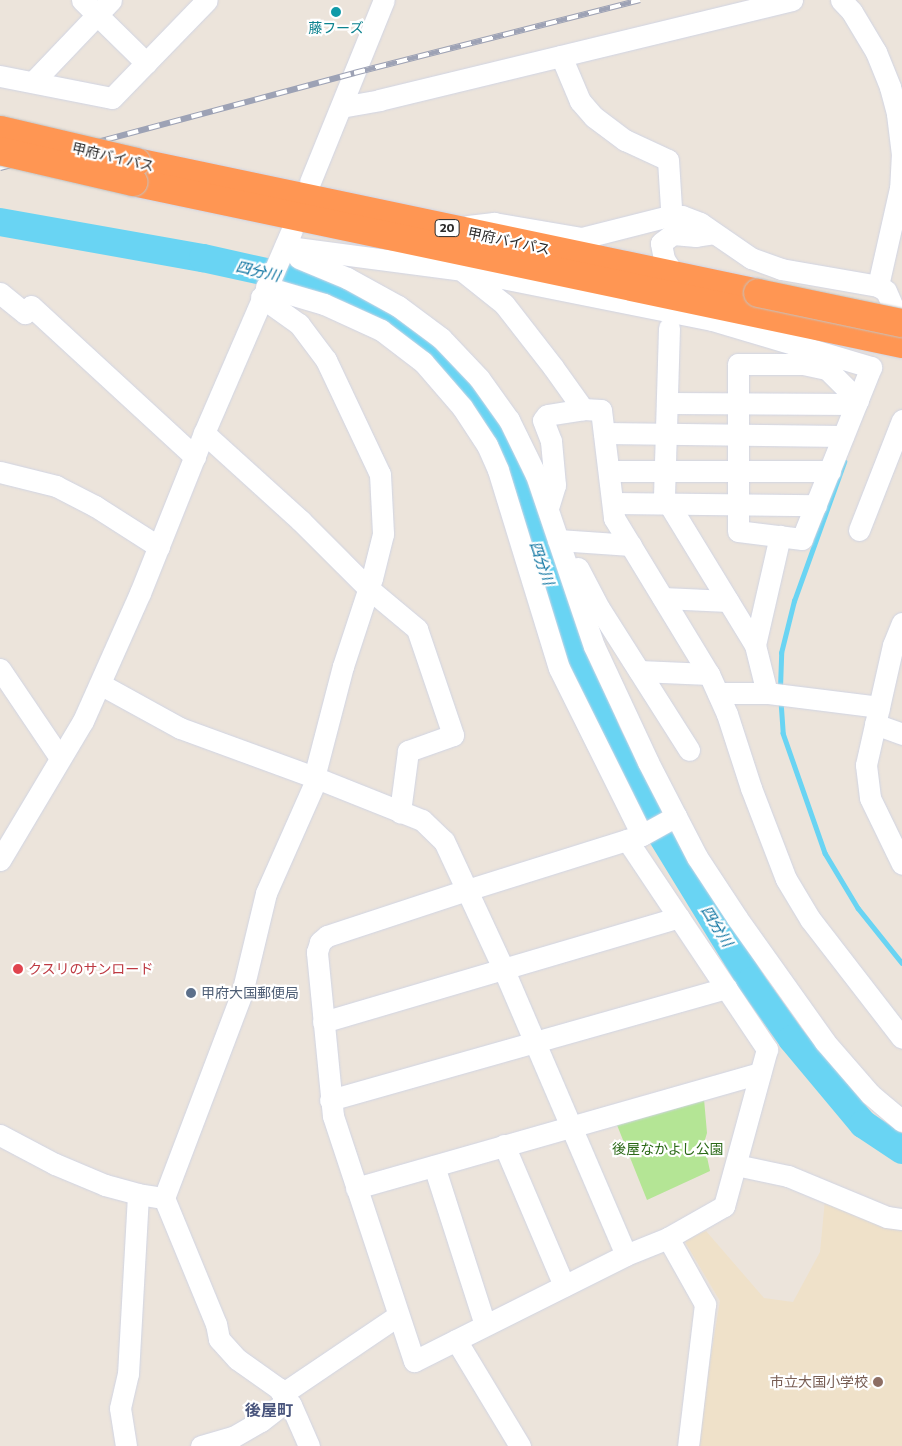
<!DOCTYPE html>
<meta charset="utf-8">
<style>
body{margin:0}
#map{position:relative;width:902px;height:1446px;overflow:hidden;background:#ece4db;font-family:Commissioner,"Noto Sans JP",sans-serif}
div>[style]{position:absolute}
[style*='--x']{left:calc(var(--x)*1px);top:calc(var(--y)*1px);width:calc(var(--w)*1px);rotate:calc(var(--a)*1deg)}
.education>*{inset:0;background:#efe1c9}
.green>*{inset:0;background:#b4e595}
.stream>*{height:4.5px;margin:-2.25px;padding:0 2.25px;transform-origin:2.25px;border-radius:2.25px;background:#69d4f3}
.river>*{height:28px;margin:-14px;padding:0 14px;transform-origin:14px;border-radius:14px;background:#69d4f3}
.roads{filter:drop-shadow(0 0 1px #d0d4e3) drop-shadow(0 0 1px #d0d4e3)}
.minor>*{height:21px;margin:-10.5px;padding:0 10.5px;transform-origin:10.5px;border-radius:10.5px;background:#fff}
.highway>*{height:28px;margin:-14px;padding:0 14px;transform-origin:14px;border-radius:14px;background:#ff9653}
.rail>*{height:5.5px;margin-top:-2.75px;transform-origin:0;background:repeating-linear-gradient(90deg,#fff 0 11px,#9da2b5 0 22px);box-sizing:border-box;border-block:1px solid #9da2b5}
.bridges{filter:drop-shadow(0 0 1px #c3c3c3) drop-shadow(0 0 1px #c3c3c3)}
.highway-bridge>*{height:28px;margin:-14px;padding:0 14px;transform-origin:14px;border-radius:14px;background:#ff9653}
.dots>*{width:14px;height:14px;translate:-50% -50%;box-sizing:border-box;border:2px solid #fff;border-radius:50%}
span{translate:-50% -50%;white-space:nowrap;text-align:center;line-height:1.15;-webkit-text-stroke:4.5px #fff;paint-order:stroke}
.shield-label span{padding:1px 4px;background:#fff;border:1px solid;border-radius:4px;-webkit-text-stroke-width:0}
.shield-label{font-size:12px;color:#2a2a2a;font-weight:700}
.culture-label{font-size:14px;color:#0d838f}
.street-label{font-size:14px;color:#2a2a2a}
.health-label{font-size:14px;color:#be3a42}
.left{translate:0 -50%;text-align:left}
.service-label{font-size:14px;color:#4e5e75}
.park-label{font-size:14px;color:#2b6917}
.education-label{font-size:14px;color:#785e54}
.right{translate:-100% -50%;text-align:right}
.water-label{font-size:15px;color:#08719f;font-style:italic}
.quarter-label{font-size:16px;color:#48547c;font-weight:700}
</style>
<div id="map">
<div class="education">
<div style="clip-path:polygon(825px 1200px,879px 1225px,902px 1231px,902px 1446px,696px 1446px,720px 1301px,684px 1240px,706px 1231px,764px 1298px,793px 1302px,820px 1252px)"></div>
</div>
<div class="green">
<div style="clip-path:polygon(704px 1099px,707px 1133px,704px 1143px,710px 1171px,647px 1200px,617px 1125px)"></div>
</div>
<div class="stream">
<div style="--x:780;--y:688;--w:35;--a:-88"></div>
<div style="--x:781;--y:653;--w:54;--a:-76"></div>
<div style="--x:794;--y:601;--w:148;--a:-70.2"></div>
<div style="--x:781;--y:701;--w:32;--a:86"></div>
<div style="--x:783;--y:733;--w:127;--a:70.7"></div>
<div style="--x:825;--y:853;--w:64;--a:59"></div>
<div style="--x:858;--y:908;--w:70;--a:51.3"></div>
</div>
<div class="river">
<div style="--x:0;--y:222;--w:206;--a:10.1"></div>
<div style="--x:203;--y:258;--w:83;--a:12.5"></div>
<div style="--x:284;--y:276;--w:63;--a:19.6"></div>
<div style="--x:343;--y:297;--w:61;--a:27.4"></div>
<div style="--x:397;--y:325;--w:50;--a:40.1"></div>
<div style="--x:435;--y:357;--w:56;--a:45.7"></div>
<div style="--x:474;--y:397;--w:59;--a:59.5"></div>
<div style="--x:504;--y:448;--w:69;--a:69.7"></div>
<div style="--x:528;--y:513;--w:77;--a:73.4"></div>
<div style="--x:550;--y:587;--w:159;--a:68.6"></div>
<div style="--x:608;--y:735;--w:109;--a:62"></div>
<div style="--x:659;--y:831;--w:176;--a:58.5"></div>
<div style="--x:751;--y:981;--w:71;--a:54.7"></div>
<div style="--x:792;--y:1039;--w:111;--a:50.1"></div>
<div style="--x:863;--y:1124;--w:47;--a:33.7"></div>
</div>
<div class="roads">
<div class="minor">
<div style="--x:82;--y:0;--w:90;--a:44.5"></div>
<div style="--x:841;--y:0;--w:16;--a:47"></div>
<div style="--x:852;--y:12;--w:47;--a:59"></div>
<div style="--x:876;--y:52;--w:38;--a:68"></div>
<div style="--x:890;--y:87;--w:28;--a:75"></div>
<div style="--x:897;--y:114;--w:39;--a:83"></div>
<div style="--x:902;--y:153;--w:35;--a:93"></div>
<div style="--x:900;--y:188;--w:100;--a:102.7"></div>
<div style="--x:561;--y:56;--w:49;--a:67.1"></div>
<div style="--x:580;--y:101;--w:21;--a:49"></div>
<div style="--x:594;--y:117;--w:39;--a:37"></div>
<div style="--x:625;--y:140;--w:47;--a:24.9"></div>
<div style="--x:668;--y:160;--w:48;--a:86.4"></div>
<div style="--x:0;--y:76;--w:114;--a:11.1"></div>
<div style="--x:112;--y:98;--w:136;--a:-45.9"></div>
<div style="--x:33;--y:82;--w:113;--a:-46.4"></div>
<div style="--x:341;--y:107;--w:39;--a:-10"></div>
<div style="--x:379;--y:100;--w:425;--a:-13.6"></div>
<div style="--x:310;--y:182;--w:196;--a:-67.9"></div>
<div style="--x:468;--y:226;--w:26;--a:-7"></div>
<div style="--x:494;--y:223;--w:89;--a:9.7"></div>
<div style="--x:582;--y:238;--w:86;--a:-14.2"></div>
<div style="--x:665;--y:217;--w:17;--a:-3"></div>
<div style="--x:682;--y:216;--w:19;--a:21"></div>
<div style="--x:700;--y:223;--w:62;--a:34.5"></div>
<div style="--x:751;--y:258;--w:32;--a:20"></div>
<div style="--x:781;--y:269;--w:98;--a:9.9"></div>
<div style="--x:878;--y:286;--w:9;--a:32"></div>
<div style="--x:886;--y:291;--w:40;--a:66.6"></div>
<div style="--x:286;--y:244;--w:11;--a:22"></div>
<div style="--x:296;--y:248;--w:167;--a:7.5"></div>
<div style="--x:462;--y:270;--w:255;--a:11.3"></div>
<div style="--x:712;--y:320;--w:166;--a:16.5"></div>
<div style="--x:871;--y:367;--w:185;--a:111.9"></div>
<div style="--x:802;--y:539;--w:64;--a:-172.9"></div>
<div style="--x:738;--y:531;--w:167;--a:-90"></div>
<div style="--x:738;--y:364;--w:65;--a:0"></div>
<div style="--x:803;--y:364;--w:25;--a:12"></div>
<div style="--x:827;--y:369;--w:44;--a:45"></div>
<div style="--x:296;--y:248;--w:10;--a:73"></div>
<div style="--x:299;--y:258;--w:52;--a:22.6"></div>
<div style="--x:347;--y:278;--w:58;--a:28.8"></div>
<div style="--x:398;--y:306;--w:54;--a:36.7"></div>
<div style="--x:441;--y:338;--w:55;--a:46.5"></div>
<div style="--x:479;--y:378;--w:52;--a:54.5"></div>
<div style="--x:509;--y:420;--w:61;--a:63.9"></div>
<div style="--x:536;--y:475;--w:181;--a:71.3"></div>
<div style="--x:594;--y:646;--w:128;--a:65"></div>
<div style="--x:648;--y:762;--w:107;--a:62.7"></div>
<div style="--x:697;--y:857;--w:73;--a:56.7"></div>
<div style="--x:737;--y:918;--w:152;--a:54.6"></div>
<div style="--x:825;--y:1042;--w:69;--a:49.1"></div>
<div style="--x:870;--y:1094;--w:42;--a:40.2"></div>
<div style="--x:464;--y:272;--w:51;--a:38.7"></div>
<div style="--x:504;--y:304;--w:80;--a:52.1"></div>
<div style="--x:553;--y:367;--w:52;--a:54.5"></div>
<div style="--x:583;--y:409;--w:18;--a:3"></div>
<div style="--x:601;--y:410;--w:109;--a:83.1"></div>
<div style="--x:614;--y:518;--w:183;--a:58.7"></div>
<div style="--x:709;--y:674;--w:44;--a:65.8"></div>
<div style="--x:727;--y:714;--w:78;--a:72"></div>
<div style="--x:751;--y:788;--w:97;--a:69"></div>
<div style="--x:786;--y:879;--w:47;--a:59"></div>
<div style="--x:810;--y:919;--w:150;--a:52.3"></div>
<div style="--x:674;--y:274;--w:18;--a:-124"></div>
<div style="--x:664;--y:259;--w:16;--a:-101"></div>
<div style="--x:661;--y:243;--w:15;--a:-37"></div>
<div style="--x:673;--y:234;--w:23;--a:5"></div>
<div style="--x:696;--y:236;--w:18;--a:-9"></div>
<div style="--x:266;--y:287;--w:60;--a:16.3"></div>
<div style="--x:324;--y:304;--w:63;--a:24.5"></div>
<div style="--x:381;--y:330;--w:53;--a:37.3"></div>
<div style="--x:423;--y:362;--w:60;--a:49.1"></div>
<div style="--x:462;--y:407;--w:45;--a:56.7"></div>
<div style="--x:487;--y:445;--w:27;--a:66"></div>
<div style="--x:498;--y:470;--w:207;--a:72.9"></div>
<div style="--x:559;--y:668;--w:186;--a:63.6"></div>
<div style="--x:0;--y:293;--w:32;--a:39"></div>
<div style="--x:25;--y:313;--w:9;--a:-49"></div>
<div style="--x:31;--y:306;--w:223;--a:42.6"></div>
<div style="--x:261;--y:297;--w:47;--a:35.4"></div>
<div style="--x:299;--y:324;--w:45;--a:53.1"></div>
<div style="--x:326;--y:360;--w:126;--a:64.7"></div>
<div style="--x:380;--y:474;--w:60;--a:87.1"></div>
<div style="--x:383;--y:534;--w:45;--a:104"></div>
<div style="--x:372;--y:578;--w:93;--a:108.2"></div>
<div style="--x:343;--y:666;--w:115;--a:104.6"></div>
<div style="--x:669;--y:328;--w:168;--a:91.7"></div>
<div style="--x:664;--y:496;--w:175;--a:58.6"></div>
<div style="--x:755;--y:645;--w:49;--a:76"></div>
<div style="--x:767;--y:693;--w:113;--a:7.1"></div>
<div style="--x:667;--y:403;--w:189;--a:0.3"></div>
<div style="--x:204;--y:433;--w:130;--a:42.2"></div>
<div style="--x:300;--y:520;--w:96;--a:45"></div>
<div style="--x:368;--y:588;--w:64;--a:39.9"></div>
<div style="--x:417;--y:629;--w:112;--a:71.2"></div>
<div style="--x:453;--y:735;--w:48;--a:160.4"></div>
<div style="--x:408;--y:751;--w:62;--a:97.5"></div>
<div style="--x:604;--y:433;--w:239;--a:0.7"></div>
<div style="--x:609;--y:471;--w:221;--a:0"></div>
<div style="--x:0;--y:472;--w:58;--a:14"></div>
<div style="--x:56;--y:486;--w:44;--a:27.1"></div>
<div style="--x:95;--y:506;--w:76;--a:32.6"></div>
<div style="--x:613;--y:503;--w:203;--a:0.6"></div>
<div style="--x:548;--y:508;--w:24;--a:-73"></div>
<div style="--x:555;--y:485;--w:44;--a:-95.2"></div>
<div style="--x:551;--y:441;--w:22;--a:-111"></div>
<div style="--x:543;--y:420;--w:6;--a:-51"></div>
<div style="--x:547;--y:415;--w:36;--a:-9"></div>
<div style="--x:859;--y:530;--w:118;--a:-68.6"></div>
<div style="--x:558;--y:540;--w:73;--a:3.9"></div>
<div style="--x:578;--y:568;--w:45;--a:62.3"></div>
<div style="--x:599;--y:608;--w:168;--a:57.6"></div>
<div style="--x:663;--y:598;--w:65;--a:2.6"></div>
<div style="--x:902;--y:623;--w:24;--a:112"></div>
<div style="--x:893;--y:645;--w:123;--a:102.7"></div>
<div style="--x:866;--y:765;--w:33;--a:83"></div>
<div style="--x:870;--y:798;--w:73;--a:64.1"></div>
<div style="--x:755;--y:645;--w:112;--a:-77.1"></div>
<div style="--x:0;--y:669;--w:107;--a:56"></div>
<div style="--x:639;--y:671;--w:70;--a:2.5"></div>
<div style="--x:100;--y:684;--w:91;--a:28.8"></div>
<div style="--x:180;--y:728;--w:143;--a:20.1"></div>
<div style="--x:314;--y:777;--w:116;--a:21.7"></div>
<div style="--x:422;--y:820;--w:30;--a:44"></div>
<div style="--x:444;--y:841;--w:140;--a:65.1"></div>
<div style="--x:503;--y:968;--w:312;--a:66.8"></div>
<div style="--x:718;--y:693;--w:49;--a:0"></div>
<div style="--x:875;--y:724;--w:29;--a:20"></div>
<div style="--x:627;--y:840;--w:252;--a:56.2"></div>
<div style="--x:767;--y:1049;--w:163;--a:105.3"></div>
<div style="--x:724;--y:1206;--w:64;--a:150.3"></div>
<div style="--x:668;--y:1238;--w:45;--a:158"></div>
<div style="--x:626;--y:1255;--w:237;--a:153.4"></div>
<div style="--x:414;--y:1361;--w:258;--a:-108.3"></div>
<div style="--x:333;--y:1116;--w:165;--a:-95.6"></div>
<div style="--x:317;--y:952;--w:10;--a:-73"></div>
<div style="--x:320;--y:942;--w:9;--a:-41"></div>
<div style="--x:327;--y:936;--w:147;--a:-18.2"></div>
<div style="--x:467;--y:890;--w:168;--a:-17.4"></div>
<div style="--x:627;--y:840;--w:16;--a:-18"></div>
<div style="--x:642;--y:835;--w:39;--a:-29"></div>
<div style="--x:0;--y:860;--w:162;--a:-59.2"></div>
<div style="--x:83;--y:721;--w:140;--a:-66"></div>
<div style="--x:140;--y:593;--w:172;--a:-68.2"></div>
<div style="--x:204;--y:433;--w:221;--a:-66.6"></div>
<div style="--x:323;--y:1022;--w:371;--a:-16.4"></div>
<div style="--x:330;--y:1100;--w:412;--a:-15.8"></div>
<div style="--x:0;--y:1135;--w:62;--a:27.8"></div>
<div style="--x:55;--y:1164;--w:54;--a:22.8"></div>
<div style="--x:105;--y:1185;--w:34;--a:15"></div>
<div style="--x:504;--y:1145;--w:153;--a:66.9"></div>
<div style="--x:736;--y:1165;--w:53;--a:11.9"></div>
<div style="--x:788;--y:1176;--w:107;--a:22.5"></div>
<div style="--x:887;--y:1217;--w:15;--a:8"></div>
<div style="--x:434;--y:1166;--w:167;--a:72.2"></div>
<div style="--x:356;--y:1188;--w:420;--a:-15.9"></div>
<div style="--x:668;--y:1238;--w:76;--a:60.7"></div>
<div style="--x:705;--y:1304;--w:143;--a:96.8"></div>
<div style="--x:456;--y:1340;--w:124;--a:58.9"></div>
<div style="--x:282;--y:1394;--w:139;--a:-34.1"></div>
<div style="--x:126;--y:1446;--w:38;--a:-99"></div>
<div style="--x:120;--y:1408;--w:35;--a:-77"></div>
<div style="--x:128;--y:1374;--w:180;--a:-86.8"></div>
<div style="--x:138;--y:1194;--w:26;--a:9"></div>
<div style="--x:201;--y:1446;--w:33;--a:-16"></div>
<div style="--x:233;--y:1437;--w:32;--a:-30"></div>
<div style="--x:261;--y:1421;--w:33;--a:-38"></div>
<div style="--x:309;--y:1446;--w:45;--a:-113.7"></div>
<div style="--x:291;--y:1405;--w:21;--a:-127"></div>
<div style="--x:278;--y:1388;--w:50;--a:-144.7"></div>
<div style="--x:237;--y:1359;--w:27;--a:-132"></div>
<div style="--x:219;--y:1339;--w:15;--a:-101"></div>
<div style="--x:216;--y:1324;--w:136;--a:-112.4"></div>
<div style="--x:164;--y:1198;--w:219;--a:-69.2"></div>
<div style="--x:242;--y:993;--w:103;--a:-76.5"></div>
<div style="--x:266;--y:893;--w:126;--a:-66.1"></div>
</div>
<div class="highway">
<div style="--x:136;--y:162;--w:636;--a:11.89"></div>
<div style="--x:133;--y:182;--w:786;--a:11.9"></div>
</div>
</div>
<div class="rail">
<div style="--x:0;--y:168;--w:367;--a:-15"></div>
<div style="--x:354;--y:73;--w:295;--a:-14.3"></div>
</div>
<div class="bridges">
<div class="highway-bridge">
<div style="--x:0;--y:130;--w:140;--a:13.2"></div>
<div style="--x:0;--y:151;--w:137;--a:13.1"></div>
<div style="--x:758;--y:293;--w:147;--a:11.8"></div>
</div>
</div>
<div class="dots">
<div style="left:336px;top:12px;background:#0f9aa8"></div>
<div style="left:18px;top:969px;background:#e0444e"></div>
<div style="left:191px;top:993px;background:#5c6f8a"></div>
<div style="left:878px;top:1382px;background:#8d6e63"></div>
</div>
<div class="shield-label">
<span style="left:447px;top:228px">20</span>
</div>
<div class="culture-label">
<span style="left:336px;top:28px">藤フーズ</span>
</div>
<div class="street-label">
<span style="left:113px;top:157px;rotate:13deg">甲府バイパス</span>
<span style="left:509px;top:241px;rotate:12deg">甲府バイパス</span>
</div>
<div class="health-label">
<span class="left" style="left:28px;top:969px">クスリのサンロード</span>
</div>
<div class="service-label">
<span class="left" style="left:201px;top:993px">甲府大国郵便局</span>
</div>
<div class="park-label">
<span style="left:668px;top:1149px">後屋なかよし公園</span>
</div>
<div class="education-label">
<span class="right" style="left:868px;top:1382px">市立大国小学校</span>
</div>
<div class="water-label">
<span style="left:258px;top:271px;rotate:13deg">四分川</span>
<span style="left:542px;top:563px;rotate:71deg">四分川</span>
<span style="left:717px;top:926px;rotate:58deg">四分川</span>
</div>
<div class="quarter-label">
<span style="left:269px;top:1410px">後屋町</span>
</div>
</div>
